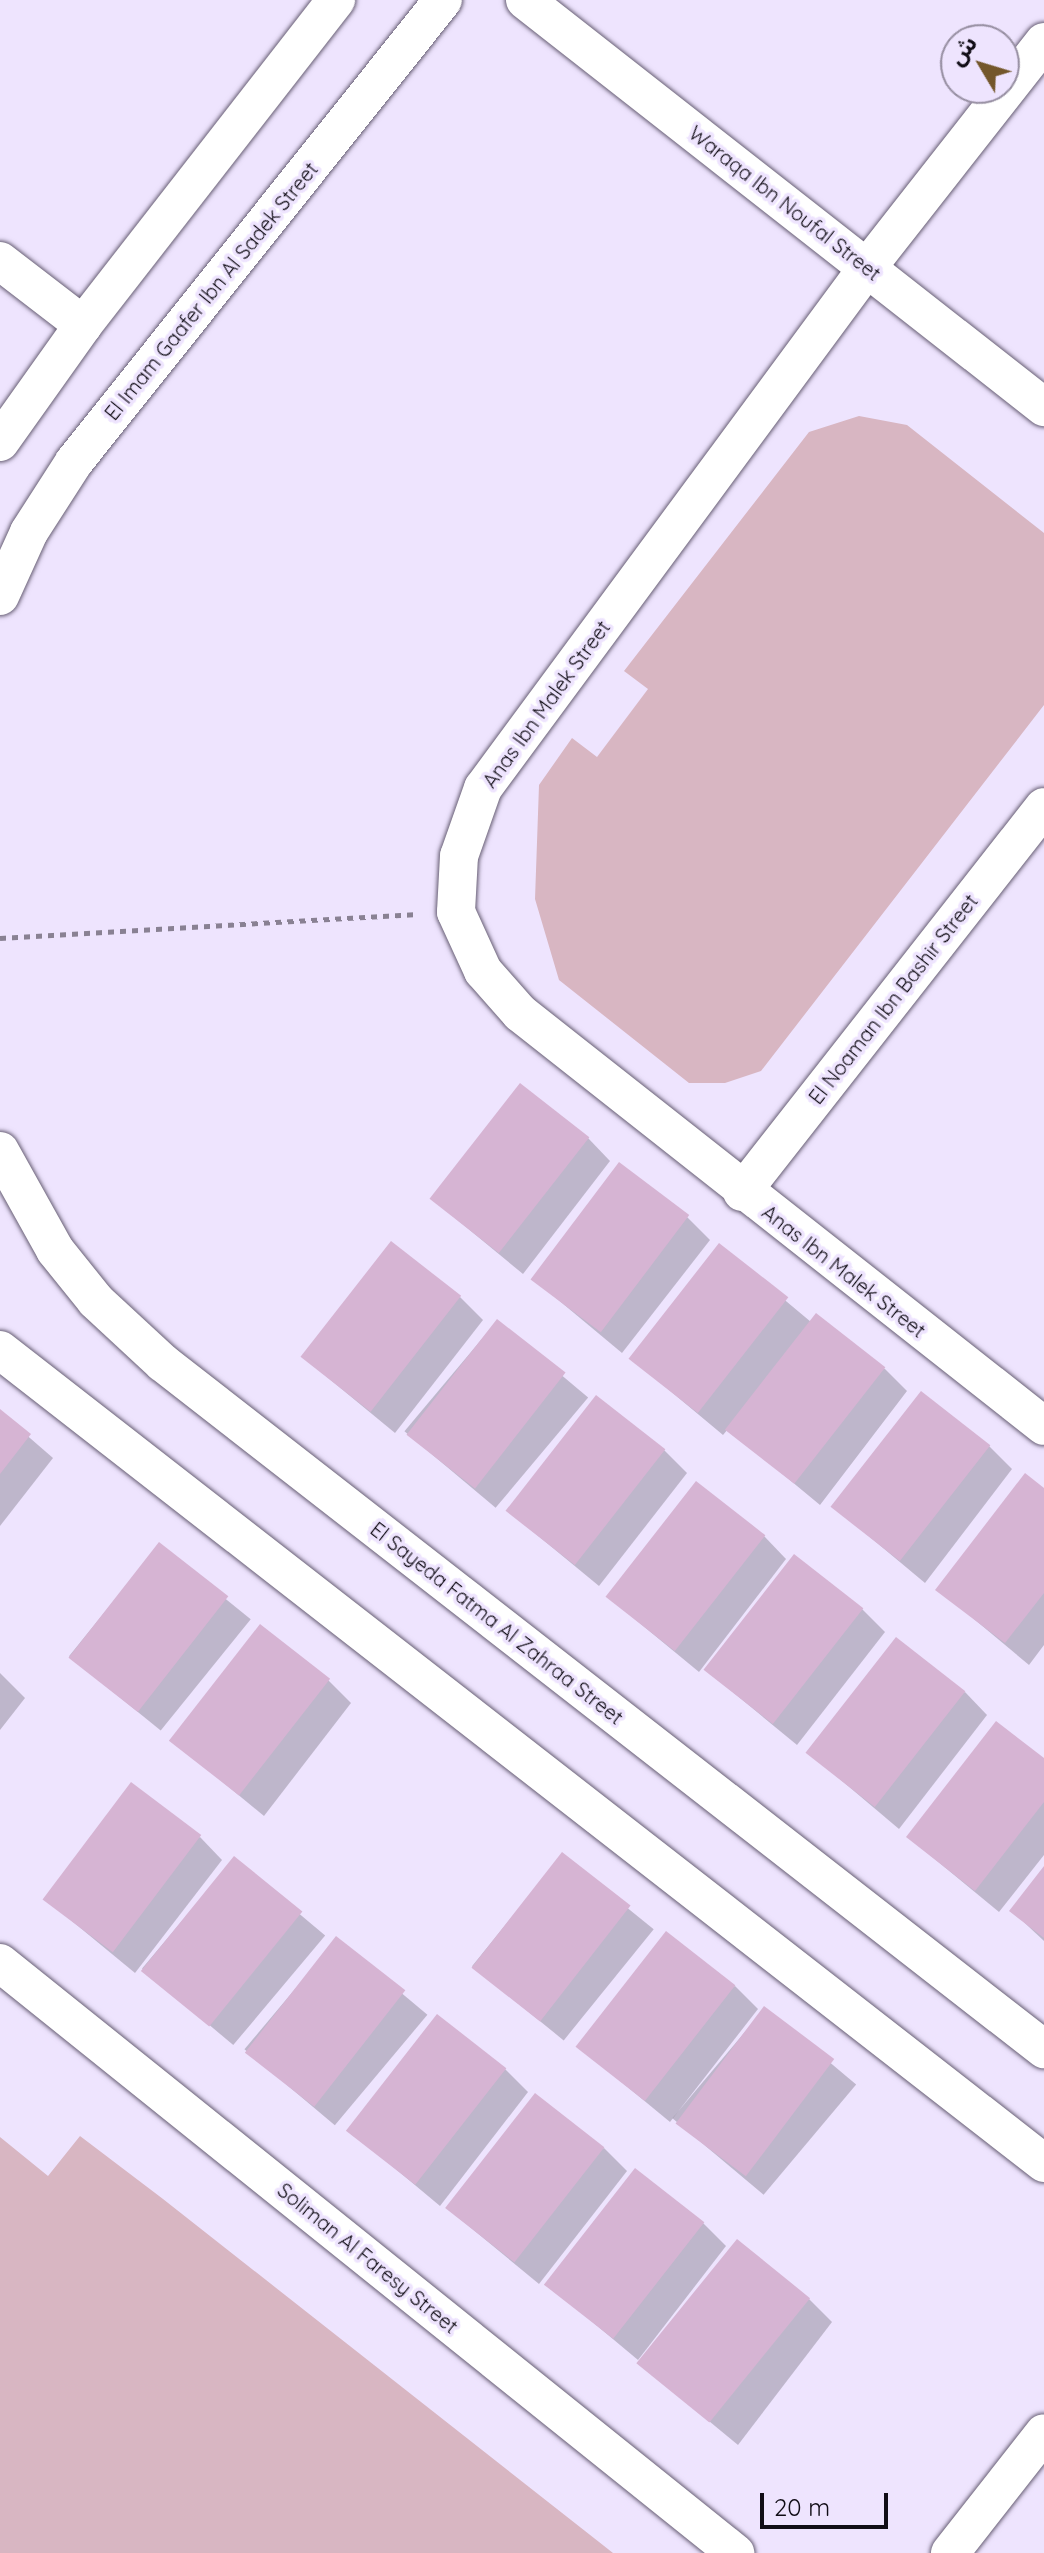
<!DOCTYPE html>
<meta charset="utf-8">
<style>
body{margin:0}
#map{position:relative;width:1044px;height:2553px;overflow:hidden;background:#eee4fe;font-family:Quicksand,"Noto Sans Arabic",sans-serif}
div>[style]{position:absolute}
[style*='--x']{left:calc(var(--x)*1px);top:calc(var(--y)*1px);width:calc(var(--w)*1px);rotate:calc(var(--a)*1deg)}
.green>*{inset:0;background:#d8b6c2}
.shadow>*{inset:0;background:#0003;transform-origin:0 0}
.building>*{inset:0;background:#d6b4d3;transform-origin:0 0}
.path>*{height:5px;margin-top:-2.5px;transform-origin:0;background:repeating-linear-gradient(90deg,#898193 0 6px,transparent 0 12px)}
.roads{filter:drop-shadow(0 0 2px #675e74) drop-shadow(0 0 2px #675e74)}
.street>*{height:38px;margin:-19px;padding:0 19px;transform-origin:19px;border-radius:19px;background:#fff}
span{translate:-50% -50%;white-space:nowrap;text-align:center;line-height:1.15;-webkit-text-stroke:7px #eee4fe;paint-order:stroke}
.street-label{font-size:20px;color:#110d16}
.north{position:absolute;left:940px;top:24px;width:80px;height:80px;box-sizing:border-box;background:#eee4fe;border:2px solid #968ea1;border-radius:50%;rotate:308deg;font-size:22px;font-weight:700;line-height:32px;text-align:center;color:#110d16}
.north::after{content:'';display:block;margin:auto;width:28px;height:36px;background:#74572b;clip-path:polygon(50% 0,100% 100%,50% 72%,0 100%)}
.scale{position:absolute;left:760px;top:2493px;width:128px;height:36px;box-sizing:border-box;border:4px solid #110d16;border-top:0;padding-left:10px;font-size:24px;line-height:28px;white-space:nowrap;color:#110d16;-webkit-text-stroke:6px #eee4fe;paint-order:stroke}
</style>
<div id="map">
<div class="green">
<div style="clip-path:polygon(859px 416px,907px 425px,1044px 533px,1044px 705px,761px 1071px,725px 1083px,689px 1083px,559px 980px,535px 899px,539px 785px,572px 738px,597px 757px,648px 689px,624px 671px,809px 432px)"></div>
<div style="clip-path:polygon(80px 2136px,163px 2199px,613px 2553px,0 2553px,0 2137px,48px 2176px)"></div>
</div>
<div class="shadow">
<div style="clip-path:polygon(588px 1138px,610px 1161px,523px 1274px,432px 1199px)"></div>
<div style="clip-path:polygon(687px 1217px,710px 1240px,622px 1353px,532px 1278px)"></div>
<div style="clip-path:polygon(720px 1246px,811px 1322px,885px 1369px,907px 1391px,820px 1505px,728px 1429px,723px 1435px,632px 1359px)"></div>
<div style="clip-path:polygon(460px 1297px,483px 1320px,395px 1433px,304px 1358px)"></div>
<div style="left:497px;top:1321px;width:119px;height:144px;rotate:40deg"></div>
<div style="clip-path:polygon(0 1412px,53px 1458px,0 1526px)"></div>
<div style="clip-path:polygon(989px 1446px,1012px 1469px,925px 1583px,834px 1507px)"></div>
<div style="clip-path:polygon(664px 1450px,687px 1473px,599px 1586px,508px 1511px)"></div>
<div style="clip-path:polygon(1044px 1490px,1044px 1645px,1029px 1665px,938px 1589px)"></div>
<div style="clip-path:polygon(764px 1536px,786px 1559px,699px 1672px,608px 1597px)"></div>
<div style="left:159px;top:1545px;width:118px;height:143px;rotate:39deg"></div>
<div style="clip-path:polygon(862px 1609px,885px 1632px,797px 1745px,706px 1670px)"></div>
<div style="clip-path:polygon(0 1673px,25px 1698px,0 1730px)"></div>
<div style="clip-path:polygon(328px 1680px,351px 1703px,264px 1816px,173px 1741px)"></div>
<div style="clip-path:polygon(965px 1692px,987px 1715px,899px 1829px,809px 1753px)"></div>
<div style="clip-path:polygon(1044px 1760px,1044px 1855px,999px 1912px,908px 1837px)"></div>
<div style="clip-path:polygon(200px 1837px,222px 1860px,135px 1973px,44px 1898px)"></div>
<div style="left:562px;top:1855px;width:118px;height:143px;rotate:39deg"></div>
<div style="left:234px;top:1859px;width:119px;height:143px;rotate:40deg"></div>
<div style="clip-path:polygon(1044px 1869px,1044px 1941px,1012px 1911px)"></div>
<div style="left:337px;top:1939px;width:118px;height:144px;rotate:40deg"></div>
<div style="clip-path:polygon(735px 1986px,758px 2009px,670px 2122px,579px 2047px)"></div>
<div style="left:765px;top:2008px;width:119px;height:144px;rotate:40deg"></div>
<div style="clip-path:polygon(505px 2069px,528px 2092px,440px 2206px,349px 2130px)"></div>
<div style="clip-path:polygon(604px 2148px,627px 2171px,539px 2284px,448px 2209px)"></div>
<div style="clip-path:polygon(703px 2223px,726px 2246px,638px 2360px,547px 2284px)"></div>
<div style="clip-path:polygon(809px 2299px,832px 2322px,738px 2445px,641px 2365px)"></div>
</div>
<div class="building">
<div style="left:520px;top:1083px;width:88px;height:147px;rotate:38deg"></div>
<div style="left:619px;top:1162px;width:88px;height:147px;rotate:37deg"></div>
<div style="left:391px;top:1241px;width:89px;height:147px;rotate:38deg"></div>
<div style="left:719px;top:1243px;width:88px;height:147px;rotate:38deg"></div>
<div style="left:816px;top:1313px;width:88px;height:148px;rotate:38deg"></div>
<div style="left:497px;top:1319px;width:87px;height:147px;rotate:38deg"></div>
<div style="left:921px;top:1391px;width:88px;height:147px;rotate:38deg"></div>
<div style="left:596px;top:1395px;width:88px;height:147px;rotate:38deg"></div>
<div style="clip-path:polygon(0 1409px,31px 1434px,0 1474px)"></div>
<div style="clip-path:polygon(1025px 1473px,1044px 1488px,1044px 1593px,1005px 1643px,935px 1590px)"></div>
<div style="left:696px;top:1481px;width:88px;height:147px;rotate:38deg"></div>
<div style="left:159px;top:1542px;width:88px;height:147px;rotate:38deg"></div>
<div style="left:794px;top:1554px;width:88px;height:147px;rotate:38deg"></div>
<div style="left:260px;top:1624px;width:89px;height:148px;rotate:38deg"></div>
<div style="left:896px;top:1637px;width:88px;height:147px;rotate:38deg"></div>
<div style="clip-path:polygon(996px 1721px,1044px 1758px,1044px 1802px,975px 1891px,906px 1837px)"></div>
<div style="left:131px;top:1782px;width:88px;height:147px;rotate:37deg"></div>
<div style="left:562px;top:1852px;width:87px;height:147px;rotate:38deg"></div>
<div style="left:234px;top:1856px;width:88px;height:148px;rotate:39deg"></div>
<div style="clip-path:polygon(1044px 1866px,1044px 1938px,1009px 1911px)"></div>
<div style="left:666px;top:1931px;width:88px;height:147px;rotate:38deg"></div>
<div style="left:336px;top:1936px;width:88px;height:148px;rotate:38deg"></div>
<div style="left:764px;top:2006px;width:88px;height:147px;rotate:37deg"></div>
<div style="left:437px;top:2014px;width:88px;height:148px;rotate:38deg"></div>
<div style="left:535px;top:2093px;width:88px;height:146px;rotate:38deg"></div>
<div style="left:635px;top:2168px;width:88px;height:148px;rotate:38deg"></div>
<div style="left:737px;top:2239px;width:94px;height:160px;rotate:39deg"></div>
</div>
<div class="path">
<div style="--x:0;--y:938;--w:419;--a:-3.3"></div>
</div>
<div class="roads">
<div class="street">
<div style="--x:525;--y:0;--w:660;--a:38.1"></div>
<div style="--x:1044;--y:42;--w:287;--a:128.1"></div>
<div style="--x:867;--y:268;--w:646;--a:126.44"></div>
<div style="--x:483;--y:788;--w:72;--a:109.4"></div>
<div style="--x:459;--y:856;--w:56;--a:93.1"></div>
<div style="--x:456;--y:912;--w:65;--a:65.4"></div>
<div style="--x:483;--y:971;--w:56;--a:48.6"></div>
<div style="--x:520;--y:1013;--w:667;--a:38.24"></div>
<div style="--x:0;--y:261;--w:105;--a:37.6"></div>
<div style="--x:0;--y:442;--w:143;--a:-54.6"></div>
<div style="--x:83;--y:325;--w:412;--a:-52.1"></div>
<div style="--x:0;--y:596;--w:70;--a:-65.6"></div>
<div style="--x:29;--y:532;--w:83;--a:-57.3"></div>
<div style="--x:74;--y:462;--w:591;--a:-51.39"></div>
<div style="--x:0;--y:1151;--w:113;--a:60.9"></div>
<div style="--x:55;--y:1250;--w:65;--a:51.2"></div>
<div style="--x:96;--y:1301;--w:91;--a:42.8"></div>
<div style="--x:163;--y:1363;--w:1117;--a:37.91"></div>
<div style="--x:742;--y:1192;--w:489;--a:-51.9"></div>
<div style="--x:0;--y:1350;--w:1323;--a:37.91"></div>
<div style="--x:0;--y:1963;--w:943;--a:38.75"></div>
<div style="--x:950;--y:2553;--w:152;--a:-51.9"></div>
</div>
</div>
<div class="street-label">
<span style="left:785px;top:203px;rotate:38deg">Waraqa Ibn Noufal Street</span>
<span style="left:211px;top:291px;rotate:-51deg">El Imam Gaafer Ibn Al Sadek Street</span>
<span style="left:546px;top:704px;rotate:-54deg">Anas Ibn Malek Street</span>
<span style="left:893px;top:999px;rotate:-52deg">El Noaman Ibn Bashir Street</span>
<span style="left:844px;top:1271px;rotate:38deg">Anas Ibn Malek Street</span>
<span style="left:497px;top:1623px;rotate:38deg">El Sayeda Fatma Al Zahraa Street</span>
<span style="left:368px;top:2258px;rotate:39deg">Soliman Al Faresy Street</span>
</div>
<div class="north">ش</div>
<div class="scale">20 m</div>
</div>
